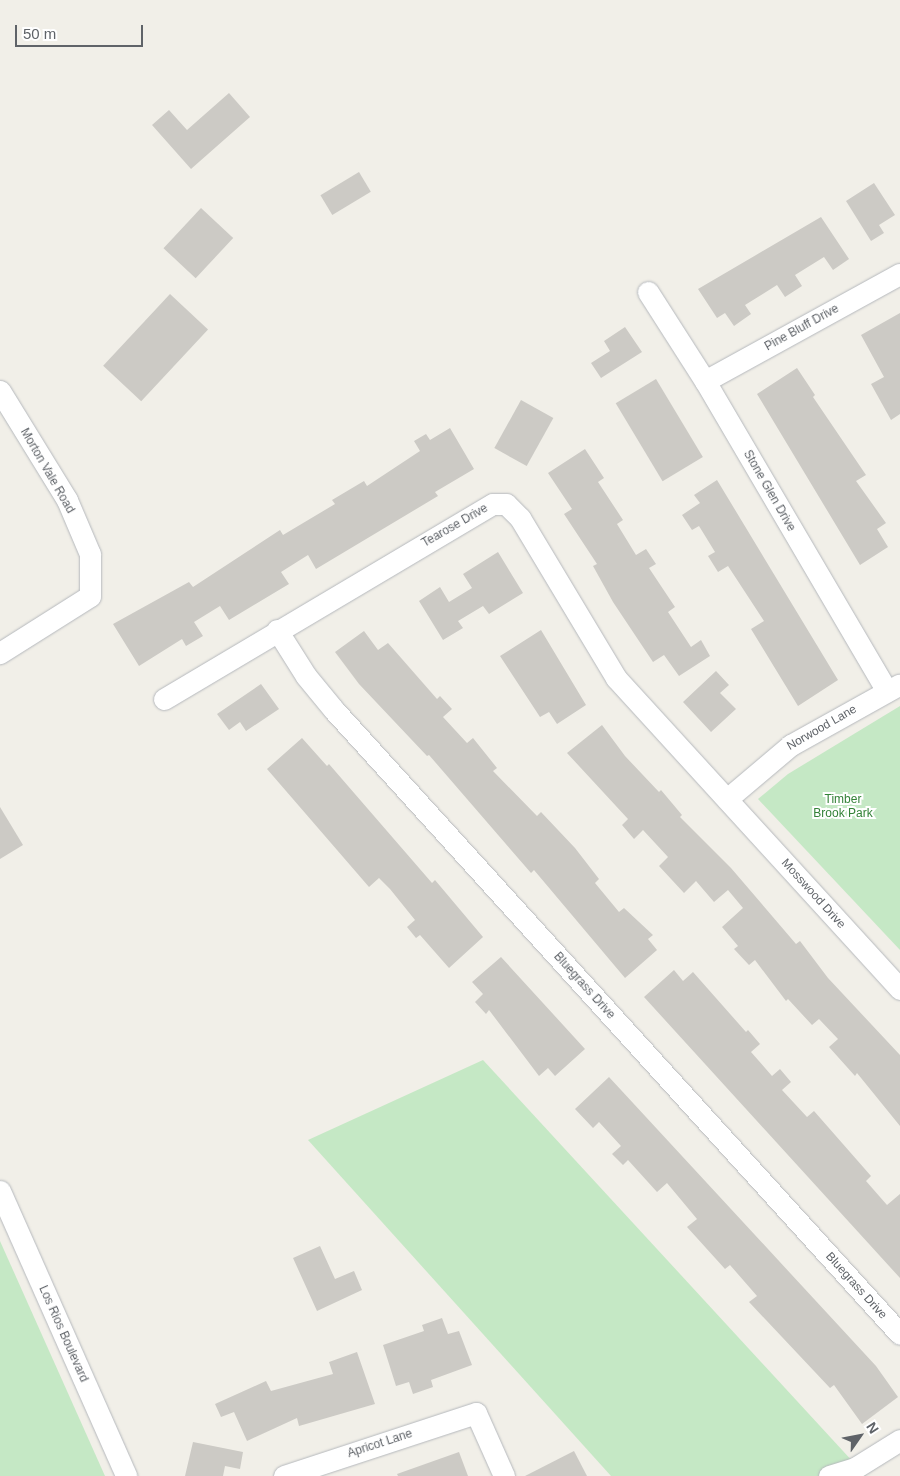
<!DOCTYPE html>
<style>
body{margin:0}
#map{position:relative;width:900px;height:1476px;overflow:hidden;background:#f1efe8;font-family:Helvetica,sans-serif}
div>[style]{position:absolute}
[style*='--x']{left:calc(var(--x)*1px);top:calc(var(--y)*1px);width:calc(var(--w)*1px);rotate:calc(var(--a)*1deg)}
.green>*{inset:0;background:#c5e8c5}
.building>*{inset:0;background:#cccac5;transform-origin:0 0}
.roads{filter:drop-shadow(0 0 1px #b5b8bc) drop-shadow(0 0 1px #b5b8bc)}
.minor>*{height:21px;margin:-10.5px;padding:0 10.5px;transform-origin:10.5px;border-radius:10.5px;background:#fff}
span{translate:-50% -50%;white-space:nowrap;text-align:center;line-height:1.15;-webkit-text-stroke:4px #fff;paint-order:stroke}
.street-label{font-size:12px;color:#5f6368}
.park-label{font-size:12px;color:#348238}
.north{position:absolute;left:835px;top:1411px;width:50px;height:50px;-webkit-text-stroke:4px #fff;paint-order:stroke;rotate:57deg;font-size:14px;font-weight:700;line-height:20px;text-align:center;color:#5f6368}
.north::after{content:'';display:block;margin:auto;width:18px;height:22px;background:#5f6368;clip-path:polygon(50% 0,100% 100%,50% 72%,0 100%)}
.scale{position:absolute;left:15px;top:25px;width:128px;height:22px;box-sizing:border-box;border:2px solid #5f6368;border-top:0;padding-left:6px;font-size:15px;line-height:18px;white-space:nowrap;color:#5f6368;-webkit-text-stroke:4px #fff;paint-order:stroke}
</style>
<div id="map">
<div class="green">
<div style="clip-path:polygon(900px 706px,900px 950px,758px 799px,788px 774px)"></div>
<div style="clip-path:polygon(483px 1060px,866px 1476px,611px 1476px,308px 1140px)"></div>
<div style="clip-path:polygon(0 1241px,105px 1476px,0 1476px)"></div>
</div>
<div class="building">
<div style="clip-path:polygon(229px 93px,250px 117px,191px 169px,152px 125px,169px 110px,187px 130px)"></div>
<div style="left:359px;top:172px;width:23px;height:45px;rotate:59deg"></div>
<div style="clip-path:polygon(874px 183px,895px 215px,879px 225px,884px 233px,871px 241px,846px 201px)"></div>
<div style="left:201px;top:208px;width:44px;height:55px;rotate:43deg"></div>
<div style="clip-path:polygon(821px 217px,849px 259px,833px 270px,824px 257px,795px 275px,802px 286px,785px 297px,777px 285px,745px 305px,751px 314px,734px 326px,725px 313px,717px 318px,698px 289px)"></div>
<div style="left:170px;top:294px;width:52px;height:98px;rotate:43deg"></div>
<div style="clip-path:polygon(900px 313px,900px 414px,891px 420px,871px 384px,884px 377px,861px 335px)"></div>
<div style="clip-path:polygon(625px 327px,642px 352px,601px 378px,591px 363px,610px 351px,604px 341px)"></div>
<div style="clip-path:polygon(797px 368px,815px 395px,813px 397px,866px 475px,856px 481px,886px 523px,877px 529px,888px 547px,860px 565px,757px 394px)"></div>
<div style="left:656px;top:379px;width:91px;height:47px;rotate:59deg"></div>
<div style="left:521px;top:400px;width:37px;height:55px;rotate:29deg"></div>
<div style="clip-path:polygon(450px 428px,474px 469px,435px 492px,438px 496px,316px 569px,308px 555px,281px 572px,289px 584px,229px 620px,220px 606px,194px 622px,203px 636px,186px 646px,182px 639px,139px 666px,113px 624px,189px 582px,193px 587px,280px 530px,283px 535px,335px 504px,332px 500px,364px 481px,367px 486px,420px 451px,414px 441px,426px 434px,430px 440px)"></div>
<div style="clip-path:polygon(585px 449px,604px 478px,598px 482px,623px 520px,617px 524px,636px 555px,646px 549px,656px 564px,649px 568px,675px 607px,668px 612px,691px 647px,701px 640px,710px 656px,679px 676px,664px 655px,653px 662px,613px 602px,593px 566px,597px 564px,564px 514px,572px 509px,548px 473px)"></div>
<div style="clip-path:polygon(717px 480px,838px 680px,798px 706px,751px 629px,764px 621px,728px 566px,718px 572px,708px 556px,715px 552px,699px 526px,692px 530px,682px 515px,700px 503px,694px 495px)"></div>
<div style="clip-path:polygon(498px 552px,523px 593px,489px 614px,483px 606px,458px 621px,463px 628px,443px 640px,419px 601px,440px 587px,449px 602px,472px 588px,463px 574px)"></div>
<div style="clip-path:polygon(541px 630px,586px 705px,557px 724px,549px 712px,540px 717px,500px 656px)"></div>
<div style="clip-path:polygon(364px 631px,378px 650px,388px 643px,437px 699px,440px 696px,452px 709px,443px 717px,467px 743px,473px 738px,497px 768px,493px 771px,537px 816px,541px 812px,575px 848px,599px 879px,595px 883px,619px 912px,624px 908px,653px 935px,648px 939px,657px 950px,625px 978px,534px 870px,531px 873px,429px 755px,427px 756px,359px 684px,335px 652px)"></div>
<div style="clip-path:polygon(716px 671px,729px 685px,720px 693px,736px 709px,711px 732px,683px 702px)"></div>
<div style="clip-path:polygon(261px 684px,279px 709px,246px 731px,240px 722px,229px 730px,217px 714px)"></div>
<div style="clip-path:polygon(602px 725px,625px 756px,659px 792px,661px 790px,682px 815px,680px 817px,731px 868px,796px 944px,800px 941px,828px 978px,900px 1055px,900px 1126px,857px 1073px,855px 1076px,829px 1047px,838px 1039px,819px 1019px,812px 1025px,788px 999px,786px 1001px,755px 960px,749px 965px,734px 949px,738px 946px,722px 927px,743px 908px,728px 890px,714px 902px,696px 881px,684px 893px,659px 866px,668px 857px,643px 830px,634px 839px,622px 825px,628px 819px,567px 753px)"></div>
<div style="clip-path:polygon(302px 738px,327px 766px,329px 764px,432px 883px,435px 880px,483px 937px,449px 968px,420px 935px,416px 938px,407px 927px,415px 920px,390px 889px,379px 878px,369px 887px,267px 769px)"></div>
<div style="clip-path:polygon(0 807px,23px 845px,0 859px)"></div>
<div style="clip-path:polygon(501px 957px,585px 1049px,555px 1076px,548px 1068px,539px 1076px,489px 1010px,486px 1014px,475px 1002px,483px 994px,472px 982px)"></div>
<div style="clip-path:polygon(674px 970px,683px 981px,693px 972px,746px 1032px,748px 1030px,760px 1044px,751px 1052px,772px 1076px,780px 1069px,791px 1082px,782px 1090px,807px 1117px,814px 1111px,871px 1176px,866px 1181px,887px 1205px,900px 1194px,900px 1278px,644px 997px)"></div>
<div style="clip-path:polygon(609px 1077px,876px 1366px,898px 1397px,862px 1424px,834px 1385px,830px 1388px,749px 1302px,757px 1296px,730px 1265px,725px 1269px,687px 1227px,697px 1219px,667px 1183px,657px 1192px,628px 1160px,623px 1165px,612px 1154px,621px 1146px,599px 1122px,593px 1128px,575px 1109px)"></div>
<div style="clip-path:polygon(320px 1246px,335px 1279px,354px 1271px,362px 1290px,317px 1311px,293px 1258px)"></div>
<div style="clip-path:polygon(442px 1318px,448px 1334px,459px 1331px,472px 1365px,431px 1380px,433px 1387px,413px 1394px,409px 1382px,396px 1386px,383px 1345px,424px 1331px,422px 1325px)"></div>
<div style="clip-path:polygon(357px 1352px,375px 1404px,299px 1426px,297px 1418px,247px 1441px,234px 1412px,221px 1417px,215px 1404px,266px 1381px,271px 1391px,333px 1374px,329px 1362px)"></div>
<div style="clip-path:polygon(193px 1442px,243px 1452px,240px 1469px,225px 1466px,223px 1476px,185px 1476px)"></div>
<div style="clip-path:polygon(574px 1451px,587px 1476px,525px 1476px)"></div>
<div style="clip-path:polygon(459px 1452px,468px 1476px,398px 1476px,397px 1474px)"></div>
</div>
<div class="roads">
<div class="minor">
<div style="--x:648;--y:292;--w:106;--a:57.4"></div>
<div style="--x:705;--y:381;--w:359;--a:59.6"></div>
<div style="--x:705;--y:381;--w:222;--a:-28.8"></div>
<div style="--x:0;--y:391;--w:128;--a:58.4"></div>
<div style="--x:67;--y:500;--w:59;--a:66.9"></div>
<div style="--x:90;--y:554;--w:42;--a:90"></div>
<div style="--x:90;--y:596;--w:107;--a:147.7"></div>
<div style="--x:277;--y:630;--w:54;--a:57.8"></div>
<div style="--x:306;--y:676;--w:44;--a:50.5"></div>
<div style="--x:334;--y:710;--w:842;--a:47.79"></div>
<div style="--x:164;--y:699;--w:382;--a:-30.7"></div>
<div style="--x:493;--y:504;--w:13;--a:0"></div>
<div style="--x:506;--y:504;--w:20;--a:45"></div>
<div style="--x:520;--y:518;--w:187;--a:59"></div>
<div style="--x:616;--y:678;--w:421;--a:47.6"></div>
<div style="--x:727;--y:799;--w:84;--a:-40.2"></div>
<div style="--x:791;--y:745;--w:124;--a:-29.1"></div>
<div style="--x:0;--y:1191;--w:312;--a:66.1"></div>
<div style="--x:284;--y:1476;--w:202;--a:-18.2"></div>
<div style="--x:476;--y:1413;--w:69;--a:66"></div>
<div style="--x:829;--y:1476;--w:27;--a:-17"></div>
<div style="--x:855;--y:1468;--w:53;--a:-31.9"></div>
</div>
</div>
<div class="street-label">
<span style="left:802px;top:328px;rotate:-29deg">Pine Bluff Drive</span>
<span style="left:47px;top:471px;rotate:60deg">Morton Vale Road</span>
<span style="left:769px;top:491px;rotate:60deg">Stone Glen Drive</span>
<span style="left:455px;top:526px;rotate:-30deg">Tearose Drive</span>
<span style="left:822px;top:728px;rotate:-30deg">Norwood Lane</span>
<span style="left:813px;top:894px;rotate:48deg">Mosswood Drive</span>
<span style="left:584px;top:986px;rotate:48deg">Bluegrass Drive</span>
<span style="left:856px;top:1286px;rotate:48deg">Bluegrass Drive</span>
<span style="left:63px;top:1334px;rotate:66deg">Los Rios Boulevard</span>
<span style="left:380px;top:1444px;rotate:-18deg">Apricot Lane</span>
</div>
<div class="park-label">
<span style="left:843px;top:807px">Timber<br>Brook Park</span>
</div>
<div class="north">N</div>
<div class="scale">50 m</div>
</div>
